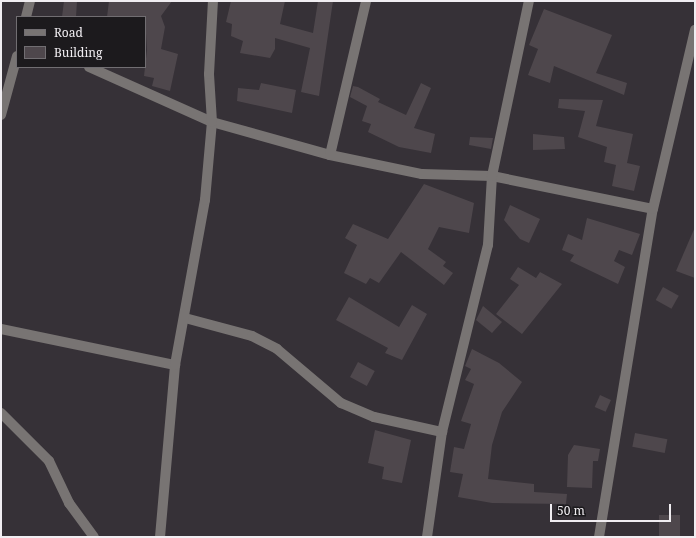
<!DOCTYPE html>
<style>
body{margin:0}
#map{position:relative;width:696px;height:538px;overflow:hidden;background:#363137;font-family:"Noto Serif",serif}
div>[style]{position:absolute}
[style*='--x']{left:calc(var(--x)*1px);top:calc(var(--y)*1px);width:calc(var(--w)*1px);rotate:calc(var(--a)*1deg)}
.building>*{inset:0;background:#4e474c;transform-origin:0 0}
.minor>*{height:10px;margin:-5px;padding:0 5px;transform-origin:5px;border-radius:5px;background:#787473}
span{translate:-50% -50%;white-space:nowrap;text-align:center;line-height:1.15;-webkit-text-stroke:3.5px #1c1a1d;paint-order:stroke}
.frame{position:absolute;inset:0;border:2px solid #f0edf1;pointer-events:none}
.legend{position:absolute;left:16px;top:16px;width:130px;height:52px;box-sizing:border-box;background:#1c1a1d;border:1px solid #716e72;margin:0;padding:5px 7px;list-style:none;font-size:12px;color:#f0edf1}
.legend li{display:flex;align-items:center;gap:8px;height:20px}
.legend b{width:20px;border:1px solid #716e72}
.scale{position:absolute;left:550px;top:504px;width:121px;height:18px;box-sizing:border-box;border:2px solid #f0edf1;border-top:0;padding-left:5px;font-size:12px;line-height:14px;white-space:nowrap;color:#f0edf1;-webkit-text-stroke:3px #1c1a1d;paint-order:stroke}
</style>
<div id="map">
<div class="building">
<div style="clip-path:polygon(64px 1px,77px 1px,76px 17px,62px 17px)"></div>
<div style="clip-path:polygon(109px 1px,172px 1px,161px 16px,165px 27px,161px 49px,178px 54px,170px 91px,152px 86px,154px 78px,144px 76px,147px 50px,145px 17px,107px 17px)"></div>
<div style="clip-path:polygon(231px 1px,285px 1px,280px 24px,313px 33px,318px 1px,333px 1px,319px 96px,301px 92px,310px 48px,275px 38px,275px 49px,270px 58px,240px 53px,243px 41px,231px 36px,232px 24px,226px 22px)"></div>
<div style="clip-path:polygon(544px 9px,612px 35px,596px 73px,627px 83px,624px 95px,554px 66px,550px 83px,528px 75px,538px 49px,529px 45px)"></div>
<div style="clip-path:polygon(261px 83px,296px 90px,292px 113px,237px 101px,238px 88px,259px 90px)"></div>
<div style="clip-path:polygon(421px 83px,431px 88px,414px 128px,435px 134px,431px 153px,399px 147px,368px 132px,371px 124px,362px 121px,367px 106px,350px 97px,353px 86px,358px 87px,380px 99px,378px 102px,406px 115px)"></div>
<div style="clip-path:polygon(559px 99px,603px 100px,596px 126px,633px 134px,627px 163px,640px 166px,634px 191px,612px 186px,616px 165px,604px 162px,607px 147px,578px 137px,585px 111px,558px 108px)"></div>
<div style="clip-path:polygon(533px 134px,564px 137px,565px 149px,533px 150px)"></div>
<div style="clip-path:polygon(470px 137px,493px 138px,491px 149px,469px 145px)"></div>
<div style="clip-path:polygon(424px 184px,474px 203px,469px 233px,439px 227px,428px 249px,446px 262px,443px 266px,453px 273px,444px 285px,401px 252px,379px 283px,370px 278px,366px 284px,344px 273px,357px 245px,345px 238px,353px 224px,388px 239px)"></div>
<div style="clip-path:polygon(510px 205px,540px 219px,529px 243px,520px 239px,504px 220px)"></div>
<div style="clip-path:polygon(587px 218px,640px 234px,632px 255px,619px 250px,614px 261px,625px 267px,618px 284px,570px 261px,574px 255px,562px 250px,568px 234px,582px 240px)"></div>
<div style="clip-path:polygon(695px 227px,695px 278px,676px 271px)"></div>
<div style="clip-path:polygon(518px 267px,536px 278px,540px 272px,562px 284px,522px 334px,496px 314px,519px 285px,510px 279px)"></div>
<div style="left:663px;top:287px;width:18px;height:15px;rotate:29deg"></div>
<div style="clip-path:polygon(349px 297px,399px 327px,412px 305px,427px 314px,402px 360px,385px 353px,388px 348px,336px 320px)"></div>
<div style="clip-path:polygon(483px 306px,502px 322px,492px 333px,476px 320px)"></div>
<div style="clip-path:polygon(472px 349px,499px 363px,522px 382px,502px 412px,492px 445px,488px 479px,534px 484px,534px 492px,567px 494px,566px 504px,492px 503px,458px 497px,463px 474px,450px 472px,454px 447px,464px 449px,471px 424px,461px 421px,474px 384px,465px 380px,471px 369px,465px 366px)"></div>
<div style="left:358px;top:362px;width:19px;height:17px;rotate:28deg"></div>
<div style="left:600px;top:395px;width:12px;height:13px;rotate:24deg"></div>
<div style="clip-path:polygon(375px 430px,411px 440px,402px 483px,382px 479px,384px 467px,368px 463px)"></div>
<div style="left:635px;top:433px;width:33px;height:14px;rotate:11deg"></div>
<div style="clip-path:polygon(574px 445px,600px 449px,598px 461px,593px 461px,592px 488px,567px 487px,568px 455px)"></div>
<div style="left:659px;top:515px;width:21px;height:22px"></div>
</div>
<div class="minor">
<div style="--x:26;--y:17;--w:16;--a:-76"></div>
<div style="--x:89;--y:67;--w:135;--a:24.1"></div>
<div style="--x:212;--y:122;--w:123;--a:15.6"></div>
<div style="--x:330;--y:155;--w:94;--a:11.7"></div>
<div style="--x:422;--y:174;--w:70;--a:1.6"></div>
<div style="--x:492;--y:176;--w:164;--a:11.6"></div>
<div style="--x:1;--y:115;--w:61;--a:-74.8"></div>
<div style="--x:330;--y:155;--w:158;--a:-76.8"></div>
<div style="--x:185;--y:318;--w:69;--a:15"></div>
<div style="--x:252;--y:336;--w:28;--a:27"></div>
<div style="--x:277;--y:349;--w:84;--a:40.2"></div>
<div style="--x:341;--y:403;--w:36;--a:23"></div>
<div style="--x:374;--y:417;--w:70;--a:12.4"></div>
<div style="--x:1;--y:329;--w:178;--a:11.7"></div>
<div style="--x:1;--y:413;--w:68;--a:45"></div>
<div style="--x:49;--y:461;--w:47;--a:64.5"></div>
<div style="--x:69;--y:503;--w:42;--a:53.7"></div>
<div style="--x:160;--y:537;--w:173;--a:-85"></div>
<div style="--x:175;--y:365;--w:168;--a:-79.7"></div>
<div style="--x:205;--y:200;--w:78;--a:-84.9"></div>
<div style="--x:212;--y:122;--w:48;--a:-93.6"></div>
<div style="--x:209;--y:74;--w:73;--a:-86.9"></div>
<div style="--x:427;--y:537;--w:106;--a:-81.9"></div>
<div style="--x:442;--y:432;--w:193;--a:-76.2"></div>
<div style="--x:488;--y:245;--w:69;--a:-86.7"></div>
<div style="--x:492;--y:176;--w:179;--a:-78.1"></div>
<div style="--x:599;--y:537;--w:332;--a:-80.7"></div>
<div style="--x:653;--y:209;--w:184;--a:-76.8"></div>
</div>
<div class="frame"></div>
<ul class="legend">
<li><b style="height:5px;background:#787473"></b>Road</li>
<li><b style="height:11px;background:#4e474c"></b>Building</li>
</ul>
<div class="scale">50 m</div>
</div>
